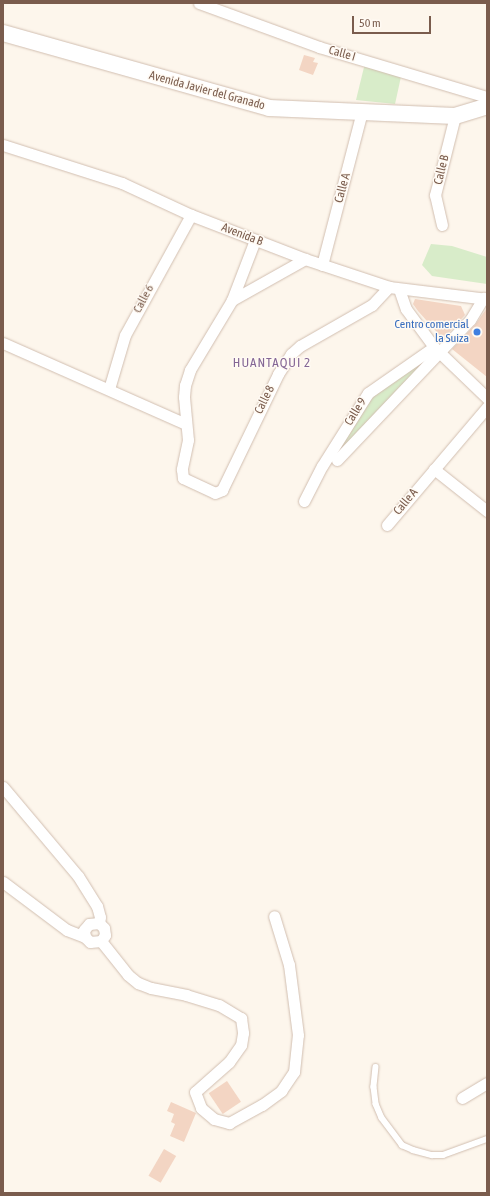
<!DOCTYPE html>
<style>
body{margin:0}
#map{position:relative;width:490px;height:1196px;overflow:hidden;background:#fdf6ec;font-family:"Asap Condensed",sans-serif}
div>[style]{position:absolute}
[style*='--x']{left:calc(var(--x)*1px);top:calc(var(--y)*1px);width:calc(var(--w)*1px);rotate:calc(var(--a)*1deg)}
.green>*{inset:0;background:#d8ecc9}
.building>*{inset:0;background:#f3d5c3;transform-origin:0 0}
.roads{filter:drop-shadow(0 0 1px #d1beb0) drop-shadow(0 0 1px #d1beb0)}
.lane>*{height:5.5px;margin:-2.75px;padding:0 2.75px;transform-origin:2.75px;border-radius:2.75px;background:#fff}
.street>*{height:11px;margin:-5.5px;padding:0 5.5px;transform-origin:5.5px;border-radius:5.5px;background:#fff}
.secondary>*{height:16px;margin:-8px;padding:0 8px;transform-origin:8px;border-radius:8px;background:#fff}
.dots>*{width:11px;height:11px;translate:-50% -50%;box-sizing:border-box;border:2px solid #fffaf3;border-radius:50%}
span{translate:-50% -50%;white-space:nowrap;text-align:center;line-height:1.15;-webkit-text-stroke:3px #fffaf3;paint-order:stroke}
.street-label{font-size:12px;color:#7a5c4d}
.shop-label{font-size:12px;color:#366cbe}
.right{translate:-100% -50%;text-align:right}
.neighbourhood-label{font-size:13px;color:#846695;letter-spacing:1px}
.frame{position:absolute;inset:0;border:4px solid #7a5c4d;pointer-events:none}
.scale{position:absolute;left:352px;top:16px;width:79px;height:18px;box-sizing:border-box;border:2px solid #7a5c4d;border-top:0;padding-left:5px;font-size:12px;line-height:14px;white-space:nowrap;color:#7a5c4d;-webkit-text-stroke:3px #fffaf3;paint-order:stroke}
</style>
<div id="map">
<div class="green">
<div style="clip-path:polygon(365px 63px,402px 72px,395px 104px,356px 100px)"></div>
<div style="clip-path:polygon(431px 244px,452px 246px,487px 257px,487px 284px,432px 276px,422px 265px)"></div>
<div style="clip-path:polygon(430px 355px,335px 457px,373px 395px)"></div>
</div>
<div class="building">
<div style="clip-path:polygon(304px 55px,315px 58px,313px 62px,318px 63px,313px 75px,299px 70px)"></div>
<div style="clip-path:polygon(415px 299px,461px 306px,465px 315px,443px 339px,418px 311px,413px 304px)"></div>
<div style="clip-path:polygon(487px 308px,487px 377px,452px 349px,475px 325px)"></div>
<div style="left:227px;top:1081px;width:25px;height:22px;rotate:56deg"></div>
<div style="clip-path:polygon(171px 1102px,196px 1113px,184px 1142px,170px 1136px,175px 1124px,171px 1122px,174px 1114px,167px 1111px)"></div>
<div style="left:164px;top:1149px;width:14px;height:31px;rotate:30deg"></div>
</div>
<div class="roads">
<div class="lane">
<div style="--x:376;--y:1067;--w:20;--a:96"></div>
<div style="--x:374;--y:1087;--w:17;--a:83"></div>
<div style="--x:376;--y:1104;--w:15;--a:67"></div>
<div style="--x:382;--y:1118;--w:34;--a:53"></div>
<div style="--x:402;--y:1145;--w:12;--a:24"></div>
<div style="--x:413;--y:1150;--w:20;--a:15"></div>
<div style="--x:432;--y:1155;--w:11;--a:0"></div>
<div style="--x:443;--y:1155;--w:47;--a:-20"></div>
</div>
<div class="street">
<div style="--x:199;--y:3;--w:128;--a:20.1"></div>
<div style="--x:319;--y:47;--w:175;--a:16.6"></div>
<div style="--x:3;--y:145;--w:125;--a:17.7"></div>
<div style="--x:122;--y:183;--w:76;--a:24.9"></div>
<div style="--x:191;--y:215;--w:122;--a:21.1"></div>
<div style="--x:305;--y:259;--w:89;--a:18.4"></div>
<div style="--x:389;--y:287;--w:99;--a:7"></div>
<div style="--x:442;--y:225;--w:31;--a:-103"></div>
<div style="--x:435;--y:195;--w:81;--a:-75.8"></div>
<div style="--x:255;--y:240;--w:64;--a:111"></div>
<div style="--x:232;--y:300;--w:82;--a:121"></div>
<div style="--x:190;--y:370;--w:16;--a:108"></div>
<div style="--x:185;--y:385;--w:12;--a:95"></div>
<div style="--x:184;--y:397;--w:43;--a:84.7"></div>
<div style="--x:188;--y:440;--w:30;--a:102"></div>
<div style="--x:182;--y:469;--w:9;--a:84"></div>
<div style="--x:183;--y:478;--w:35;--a:25"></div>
<div style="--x:215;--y:493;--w:8;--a:-23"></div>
<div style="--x:222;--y:490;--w:129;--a:-64.2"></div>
<div style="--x:278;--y:374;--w:24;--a:-57"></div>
<div style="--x:291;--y:354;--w:12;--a:-42"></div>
<div style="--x:300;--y:346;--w:83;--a:-29.7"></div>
<div style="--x:372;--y:305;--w:25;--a:-47"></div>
<div style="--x:322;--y:265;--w:159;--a:-75.4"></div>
<div style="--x:399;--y:289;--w:21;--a:71"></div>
<div style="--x:406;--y:309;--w:47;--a:53.6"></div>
<div style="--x:434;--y:347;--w:74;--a:43.9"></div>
<div style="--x:232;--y:300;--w:84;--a:-29.3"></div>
<div style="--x:3;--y:343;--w:200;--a:23.9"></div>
<div style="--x:109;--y:389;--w:56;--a:-73.5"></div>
<div style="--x:125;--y:335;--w:137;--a:-61.2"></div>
<div style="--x:337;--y:460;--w:193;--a:-46.5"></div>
<div style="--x:470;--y:320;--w:26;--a:-59"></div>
<div style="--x:434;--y:469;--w:68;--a:38.4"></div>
<div style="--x:304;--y:501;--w:39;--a:-63"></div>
<div style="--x:322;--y:466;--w:86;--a:-57.8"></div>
<div style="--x:368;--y:393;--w:80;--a:-34.9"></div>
<div style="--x:387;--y:525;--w:155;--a:-49.7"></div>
<div style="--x:3;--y:787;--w:116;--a:49.9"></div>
<div style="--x:78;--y:876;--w:36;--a:58"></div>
<div style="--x:97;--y:906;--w:11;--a:75"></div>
<div style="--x:100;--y:917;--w:6;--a:99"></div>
<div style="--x:3;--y:882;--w:80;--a:36.9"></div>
<div style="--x:67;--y:930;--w:19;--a:21"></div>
<div style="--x:85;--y:937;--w:7;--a:45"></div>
<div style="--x:90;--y:942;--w:11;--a:-5"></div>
<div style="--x:101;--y:941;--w:7;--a:-56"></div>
<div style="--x:105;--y:935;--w:7;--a:-98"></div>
<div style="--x:104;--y:928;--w:7;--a:-135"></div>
<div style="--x:99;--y:923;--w:10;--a:174"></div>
<div style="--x:89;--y:924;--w:8;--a:130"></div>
<div style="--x:84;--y:930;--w:7;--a:82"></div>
<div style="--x:101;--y:941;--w:43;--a:51.5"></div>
<div style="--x:128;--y:975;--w:13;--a:39"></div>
<div style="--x:138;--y:983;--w:14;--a:21"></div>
<div style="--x:151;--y:988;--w:36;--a:11"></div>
<div style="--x:186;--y:995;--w:34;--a:17"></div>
<div style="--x:219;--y:1005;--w:26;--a:31"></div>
<div style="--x:241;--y:1018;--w:15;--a:82"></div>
<div style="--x:243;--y:1033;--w:12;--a:99"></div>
<div style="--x:241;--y:1045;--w:21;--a:125"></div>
<div style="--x:229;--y:1062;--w:45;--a:138.6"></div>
<div style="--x:195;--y:1092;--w:17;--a:69"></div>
<div style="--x:201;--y:1108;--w:17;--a:40"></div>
<div style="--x:214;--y:1119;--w:16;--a:15"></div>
<div style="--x:229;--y:1123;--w:38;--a:-29"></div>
<div style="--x:262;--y:1105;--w:24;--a:-36"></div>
<div style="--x:281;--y:1091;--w:23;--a:-56"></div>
<div style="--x:294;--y:1072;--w:37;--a:-84"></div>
<div style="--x:298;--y:1035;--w:71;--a:-97.3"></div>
<div style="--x:289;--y:965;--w:51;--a:-107"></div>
<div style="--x:462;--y:1098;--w:29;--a:-31"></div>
</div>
<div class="secondary">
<div style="--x:3;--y:33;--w:276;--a:15.7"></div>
<div style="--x:269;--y:108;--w:186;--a:2.5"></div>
<div style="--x:455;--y:116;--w:34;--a:-17"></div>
</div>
</div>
<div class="dots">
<div style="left:477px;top:332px;background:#3f7fe0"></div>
</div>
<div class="street-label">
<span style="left:342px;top:54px;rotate:16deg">Calle I</span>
<span style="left:207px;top:91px;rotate:15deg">Avenida Javier del Granado</span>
<span style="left:442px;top:170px;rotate:-76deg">Calle B</span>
<span style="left:343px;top:188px;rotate:-75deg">Calle A</span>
<span style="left:242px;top:235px;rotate:21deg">Avenida B</span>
<span style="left:144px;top:299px;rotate:-62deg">Calle 6</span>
<span style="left:265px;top:400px;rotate:-64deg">Calle 8</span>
<span style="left:356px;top:412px;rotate:-58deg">Calle 9</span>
<span style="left:406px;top:502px;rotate:-50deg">Calle A</span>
</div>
<div class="shop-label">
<span class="right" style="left:469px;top:332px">Centro comercial<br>la Suiza</span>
</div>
<div class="neighbourhood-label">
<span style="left:272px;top:363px">HUANTAQUI 2</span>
</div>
<div class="frame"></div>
<div class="scale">50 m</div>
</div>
